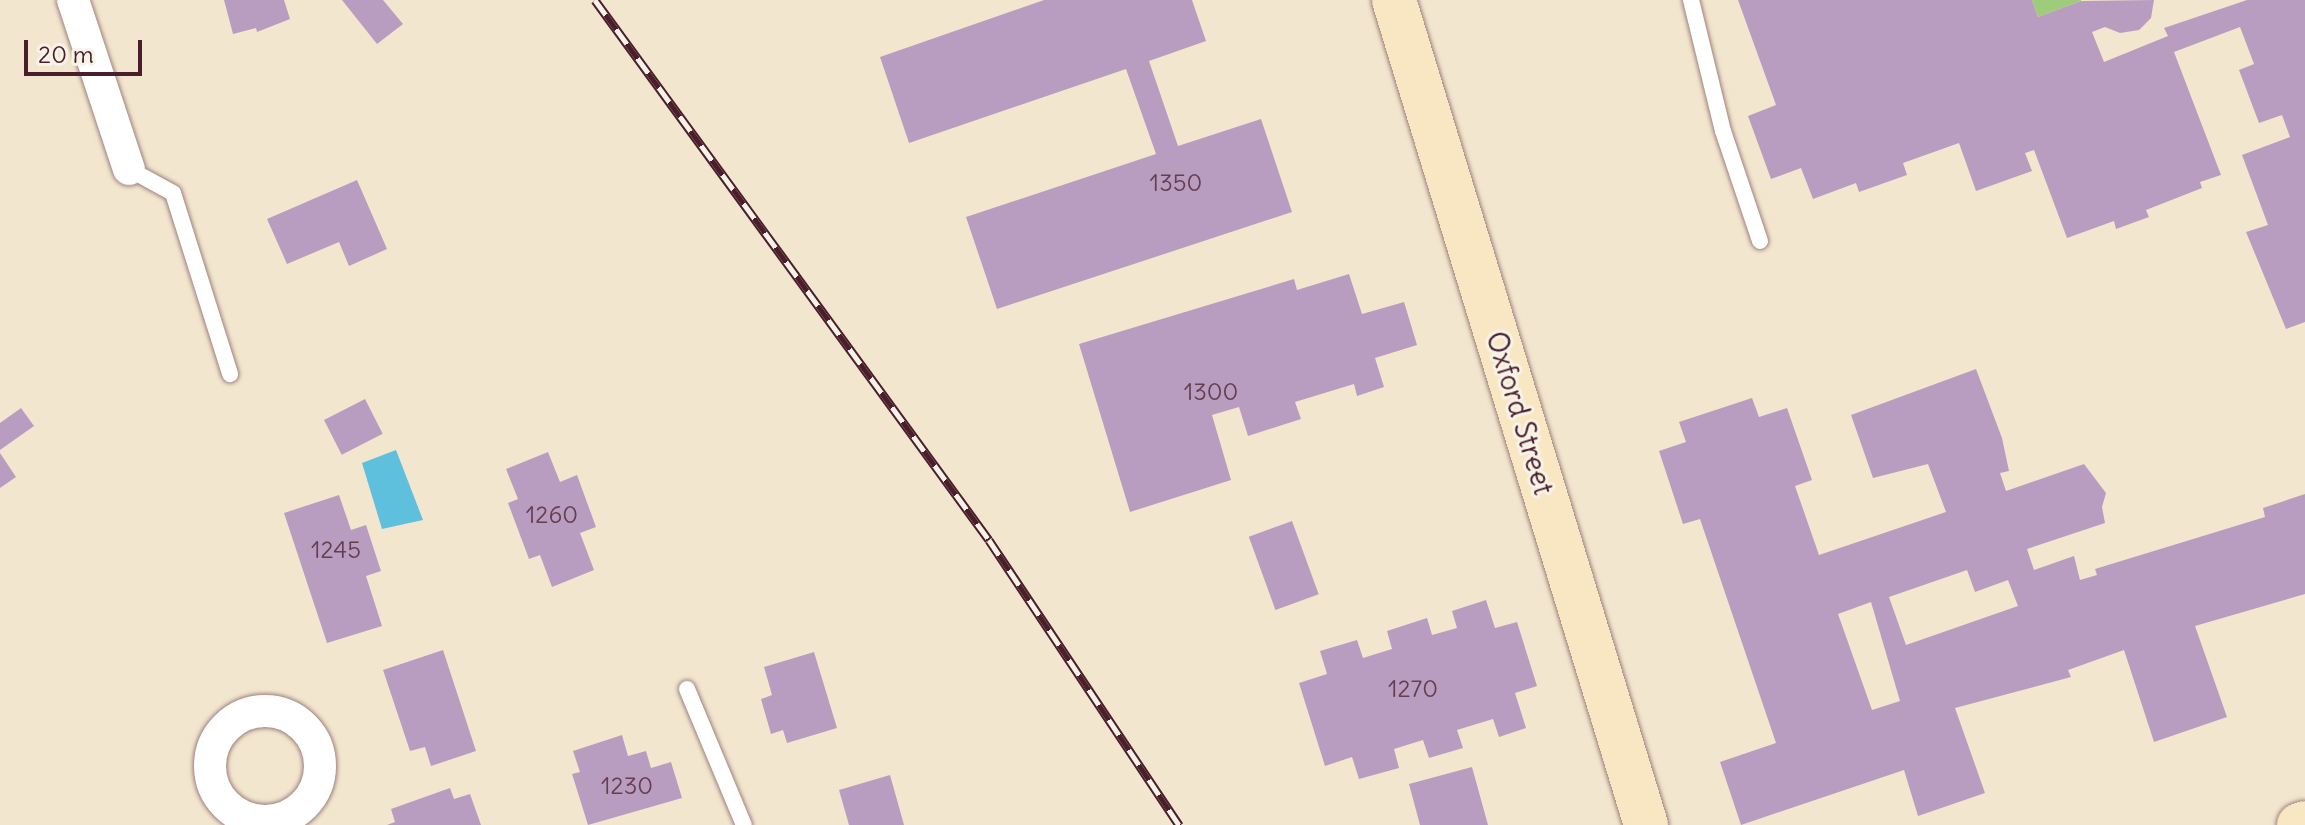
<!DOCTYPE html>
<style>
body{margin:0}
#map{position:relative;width:2305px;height:825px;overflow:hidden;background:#f3e6cf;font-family:Delius,sans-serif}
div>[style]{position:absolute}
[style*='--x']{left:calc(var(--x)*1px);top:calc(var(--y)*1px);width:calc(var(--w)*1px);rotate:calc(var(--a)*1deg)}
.green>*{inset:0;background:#9ecc7a}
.water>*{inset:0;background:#5fc0de}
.building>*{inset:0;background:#b99dc1;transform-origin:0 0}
.roads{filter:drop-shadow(0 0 2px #9e827d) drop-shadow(0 0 2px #9e827d)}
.service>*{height:16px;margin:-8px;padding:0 8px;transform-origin:8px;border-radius:8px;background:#fff}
.minor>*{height:32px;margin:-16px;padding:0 16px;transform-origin:16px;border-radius:16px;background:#fff}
.minor>.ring{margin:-16px;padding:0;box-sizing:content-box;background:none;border:32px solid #fff;border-radius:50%}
.secondary>*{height:44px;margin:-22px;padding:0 22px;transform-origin:22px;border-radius:22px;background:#f9e7c3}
.rail>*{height:9px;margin-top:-4.5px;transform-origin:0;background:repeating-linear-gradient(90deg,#f7f3e8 0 18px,#4a1f2b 0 36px);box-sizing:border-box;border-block:2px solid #4a1f2b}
span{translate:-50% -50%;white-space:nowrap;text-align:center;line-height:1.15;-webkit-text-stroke:6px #f7f3e8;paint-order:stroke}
.number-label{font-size:24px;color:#663e50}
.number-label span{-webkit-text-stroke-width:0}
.street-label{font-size:28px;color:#4a1f2b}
.scale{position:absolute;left:24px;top:40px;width:118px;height:36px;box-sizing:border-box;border:4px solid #4a1f2b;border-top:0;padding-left:10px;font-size:24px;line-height:28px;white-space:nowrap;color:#4a1f2b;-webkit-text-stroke:6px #f7f3e8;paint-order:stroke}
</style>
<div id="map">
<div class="green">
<div style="clip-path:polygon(2032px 0,2081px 0,2081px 1px,2038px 17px)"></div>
</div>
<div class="water">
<div style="clip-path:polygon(396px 450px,423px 520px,382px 529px,362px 463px)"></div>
</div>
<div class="building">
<div style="clip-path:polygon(224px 0,284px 0,290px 19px,257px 32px,256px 28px,233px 34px)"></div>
<div style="clip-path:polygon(342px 0,383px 0,403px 24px,377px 44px)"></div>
<div style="clip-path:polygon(1044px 0,1192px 0,1206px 41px,1149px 61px,1178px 146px,1261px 119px,1292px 212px,997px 309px,966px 217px,1156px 154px,1126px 69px,909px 143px,880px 57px)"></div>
<div style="clip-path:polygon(1738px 0,2032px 0,2038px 17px,2081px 1px,2154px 0,2151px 18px,2139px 30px,2120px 33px,2105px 27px,2092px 32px,2104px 62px,2168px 36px,2164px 28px,2247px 0,2305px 0,2305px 322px,2286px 329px,2246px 232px,2268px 225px,2242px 155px,2290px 137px,2282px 115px,2259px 123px,2239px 70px,2254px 64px,2240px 27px,2174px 52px,2221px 175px,2200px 182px,2202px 188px,2146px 210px,2149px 217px,2116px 229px,2114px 221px,2067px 238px,2034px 150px,2025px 153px,2032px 171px,1976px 191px,1959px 143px,1903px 163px,1907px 175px,1859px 192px,1856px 183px,1813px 199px,1801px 168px,1771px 179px,1748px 116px,1776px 105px)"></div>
<div style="clip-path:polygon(357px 180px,387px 249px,349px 266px,339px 242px,287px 264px,267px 219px)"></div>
<div style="clip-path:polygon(1349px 274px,1362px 314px,1404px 302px,1417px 345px,1375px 358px,1384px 387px,1357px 396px,1354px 384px,1295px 402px,1301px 419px,1248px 436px,1239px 407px,1212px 415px,1231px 480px,1130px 512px,1079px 344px,1294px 279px,1297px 290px)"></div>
<div style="clip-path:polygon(evenodd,1976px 369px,2002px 438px,2009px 471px,2000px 473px,2006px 491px,2084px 464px,2106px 493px,2102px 507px,2105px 523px,2027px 549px,2034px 570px,2074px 556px,2080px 580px,2097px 575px,2095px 569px,2265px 517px,2263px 508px,2305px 494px,2305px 594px,2195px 626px,2227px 717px,2154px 742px,2124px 650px,2068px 670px,2071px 677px,1955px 708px,1985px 793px,1918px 816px,1904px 770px,1741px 825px,1720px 762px,1776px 743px,1700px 519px,1683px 524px,1659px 451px,1686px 442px,1679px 422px,1752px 398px,1759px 417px,1787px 408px,1812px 480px,1795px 486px,1819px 555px,1946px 512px,1928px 464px,1873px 478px,1851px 415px,1976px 369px,1967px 570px,1975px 592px,2008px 580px,2018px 606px,1906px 645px,1889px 597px,1967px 570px,1976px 369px,1871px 602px,1900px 701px,1872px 710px,1838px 614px,1871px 602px)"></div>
<div style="left:365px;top:399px;width:39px;height:46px;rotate:63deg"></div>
<div style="clip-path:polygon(21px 408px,34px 426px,0 450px,0 423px)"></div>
<div style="clip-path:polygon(548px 452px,560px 482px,577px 475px,596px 527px,580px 533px,594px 570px,552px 587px,540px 555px,529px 559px,508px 503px,518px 499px,506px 469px)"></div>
<div style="clip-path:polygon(0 453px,16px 477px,0 488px)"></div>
<div style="clip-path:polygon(339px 495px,351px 530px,366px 525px,381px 571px,366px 576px,382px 626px,327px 643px,284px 513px)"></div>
<div style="left:1292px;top:521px;width:78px;height:46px;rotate:70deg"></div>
<div style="clip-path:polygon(1486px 600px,1495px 628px,1517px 622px,1537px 686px,1515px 693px,1526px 728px,1499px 737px,1493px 719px,1457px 730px,1463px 748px,1429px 758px,1423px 740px,1394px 749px,1399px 768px,1359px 779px,1352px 757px,1325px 766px,1299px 683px,1327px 674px,1320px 651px,1357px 640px,1363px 658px,1392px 649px,1387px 631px,1427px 618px,1432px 635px,1457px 628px,1452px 611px)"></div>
<div style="clip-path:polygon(443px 650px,476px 751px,431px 766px,425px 747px,410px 751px,383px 670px)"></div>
<div style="clip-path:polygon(814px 652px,837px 728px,787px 743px,783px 730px,771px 734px,761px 699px,772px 695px,764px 667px)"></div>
<div style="clip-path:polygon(622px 735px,628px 756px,646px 751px,651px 768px,671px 762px,682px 798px,588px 825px,572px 774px,580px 772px,573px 751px)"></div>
<div style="clip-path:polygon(1472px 767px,1488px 825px,1420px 825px,1409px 784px)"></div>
<div style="clip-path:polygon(890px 775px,904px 825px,849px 825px,839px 790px)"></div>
<div style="clip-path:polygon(450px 788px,454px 799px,470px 794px,481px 825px,387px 825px,395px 822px,391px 809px)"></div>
</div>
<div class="roads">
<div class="service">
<div style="--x:1691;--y:0;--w:135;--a:76.3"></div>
<div style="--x:1723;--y:131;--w:116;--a:71.4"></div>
<div style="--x:129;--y:169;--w:50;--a:28.6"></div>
<div style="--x:173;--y:193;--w:190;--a:72.5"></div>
<div style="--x:687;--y:689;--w:147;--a:67.3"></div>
</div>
<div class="minor">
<div style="--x:73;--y:0;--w:178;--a:71.7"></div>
<div class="ring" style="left:210px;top:711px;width:78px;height:78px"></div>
</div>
<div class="secondary">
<div style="--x:1394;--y:0;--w:863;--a:73.01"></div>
<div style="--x:2299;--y:825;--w:6;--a:-18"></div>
</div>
</div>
<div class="rail">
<div style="--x:595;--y:0;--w:668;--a:53.88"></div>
<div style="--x:989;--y:540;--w:343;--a:56.3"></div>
</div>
<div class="number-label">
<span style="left:1176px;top:183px">1350</span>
<span style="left:1211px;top:392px">1300</span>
<span style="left:552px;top:515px">1260</span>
<span style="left:336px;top:550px">1245</span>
<span style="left:1413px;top:689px">1270</span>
<span style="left:627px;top:786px">1230</span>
</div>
<div class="street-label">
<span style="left:1520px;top:413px;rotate:73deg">Oxford Street</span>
</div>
<div class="scale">20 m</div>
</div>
